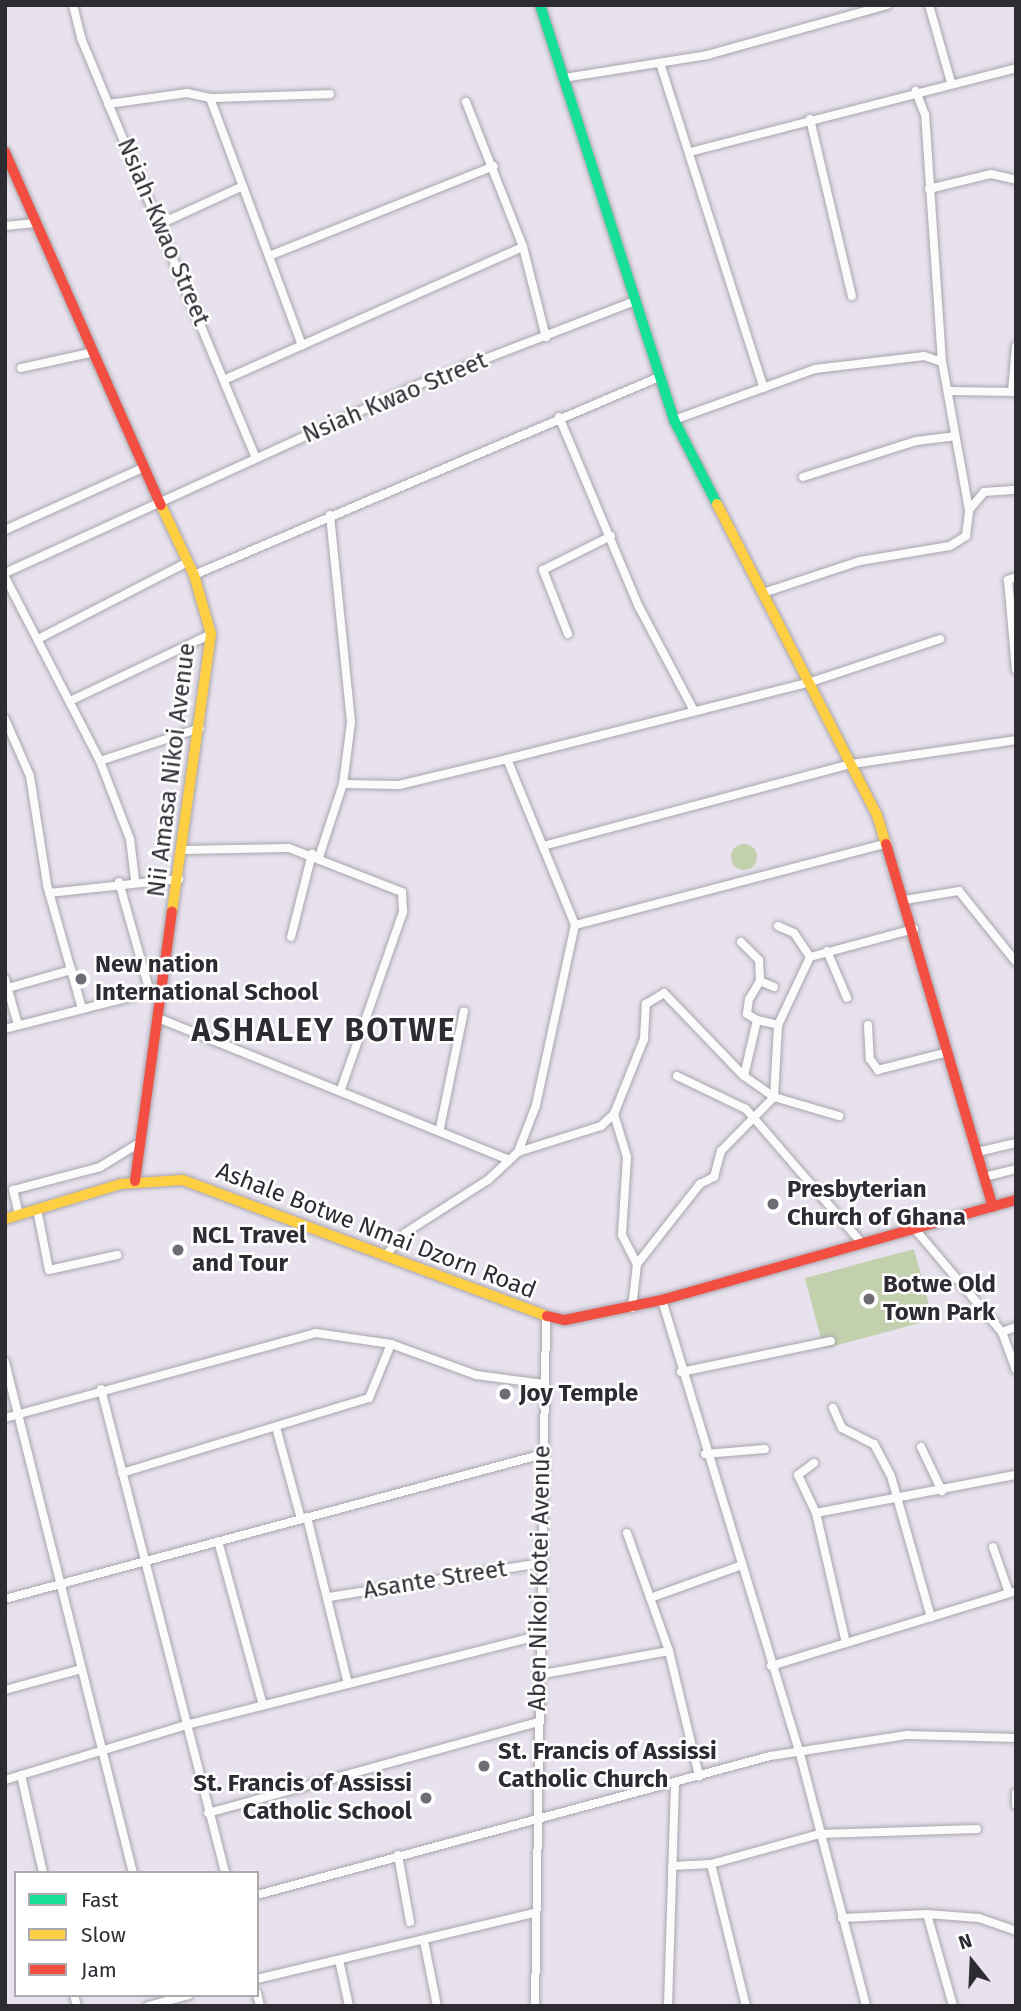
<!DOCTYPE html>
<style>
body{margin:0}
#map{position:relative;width:1021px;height:2011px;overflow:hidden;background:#e7e2ed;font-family:"Fira Sans",sans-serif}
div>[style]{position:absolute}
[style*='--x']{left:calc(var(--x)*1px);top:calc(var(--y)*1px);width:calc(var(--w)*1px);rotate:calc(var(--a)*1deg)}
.green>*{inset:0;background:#c3d0ae;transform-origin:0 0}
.round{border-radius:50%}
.roads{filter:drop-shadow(0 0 2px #a9a5ad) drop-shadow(0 0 2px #a9a5ad)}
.street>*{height:8px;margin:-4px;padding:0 4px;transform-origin:4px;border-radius:4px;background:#fbfbfc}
.fast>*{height:10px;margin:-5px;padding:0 5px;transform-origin:5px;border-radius:5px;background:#16e098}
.slow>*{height:10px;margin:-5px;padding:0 5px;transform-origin:5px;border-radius:5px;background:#ffcf43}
.jam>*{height:10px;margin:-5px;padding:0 5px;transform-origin:5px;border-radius:5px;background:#f24e42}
.dots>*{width:19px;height:19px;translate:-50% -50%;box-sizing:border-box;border:4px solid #fff;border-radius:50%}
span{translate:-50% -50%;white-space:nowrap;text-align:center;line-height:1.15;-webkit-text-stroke:5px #fff;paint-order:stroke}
.street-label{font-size:24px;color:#2f2b33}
.poi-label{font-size:24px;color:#2f2b33;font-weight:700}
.left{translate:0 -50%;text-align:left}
.right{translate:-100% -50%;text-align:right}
.district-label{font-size:32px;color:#2f2b33;font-weight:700;letter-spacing:2px}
.frame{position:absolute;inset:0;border:7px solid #2f2b33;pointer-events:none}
.legend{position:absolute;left:14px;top:1871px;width:245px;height:126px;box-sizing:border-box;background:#fff;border:2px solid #acaaad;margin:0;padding:9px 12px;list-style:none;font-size:21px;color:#2f2b33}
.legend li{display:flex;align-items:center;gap:14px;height:35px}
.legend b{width:35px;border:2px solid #acaaad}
.north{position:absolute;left:937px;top:1927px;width:70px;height:70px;-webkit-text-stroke:5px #fff;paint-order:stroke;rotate:342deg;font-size:19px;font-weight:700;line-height:28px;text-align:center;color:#2f2b33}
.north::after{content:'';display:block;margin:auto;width:24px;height:32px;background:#2f2b33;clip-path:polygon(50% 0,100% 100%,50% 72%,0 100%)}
</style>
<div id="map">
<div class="green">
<div class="round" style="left:731px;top:844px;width:26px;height:26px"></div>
<div style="left:914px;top:1249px;width:73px;height:113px;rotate:75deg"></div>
</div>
<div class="roads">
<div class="street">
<div style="--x:73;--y:5;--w:34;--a:76"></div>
<div style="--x:81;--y:38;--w:455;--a:67.4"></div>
<div style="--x:929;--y:5;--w:80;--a:74.1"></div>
<div style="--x:660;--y:63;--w:341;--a:72.3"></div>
<div style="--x:564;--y:78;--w:145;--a:-9.1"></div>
<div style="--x:707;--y:55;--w:187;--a:-15.5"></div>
<div style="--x:210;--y:98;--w:264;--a:69.6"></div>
<div style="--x:466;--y:102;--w:156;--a:68.5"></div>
<div style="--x:523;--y:247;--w:93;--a:75.7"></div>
<div style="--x:108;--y:104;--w:80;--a:-7.9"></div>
<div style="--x:187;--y:93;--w:24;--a:12"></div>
<div style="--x:210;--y:98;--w:120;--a:-1.9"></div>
<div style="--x:810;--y:119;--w:182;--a:76.7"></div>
<div style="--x:690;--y:152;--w:337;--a:-14.4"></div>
<div style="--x:929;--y:189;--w:64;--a:-13.6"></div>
<div style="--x:991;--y:174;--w:26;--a:13"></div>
<div style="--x:160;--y:224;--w:91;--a:-24.6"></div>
<div style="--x:5;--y:226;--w:28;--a:-6"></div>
<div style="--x:269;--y:256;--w:242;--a:-21.8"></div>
<div style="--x:21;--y:368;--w:71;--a:-12.3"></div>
<div style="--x:226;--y:379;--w:325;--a:-24"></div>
<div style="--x:949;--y:391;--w:67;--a:0.9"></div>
<div style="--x:1012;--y:392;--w:46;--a:-85"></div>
<div style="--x:559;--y:417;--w:206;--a:67.2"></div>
<div style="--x:639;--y:607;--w:115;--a:62.1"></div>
<div style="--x:674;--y:420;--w:150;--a:-19.9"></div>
<div style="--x:815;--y:369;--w:110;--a:-6.8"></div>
<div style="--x:924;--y:356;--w:19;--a:18"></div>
<div style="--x:803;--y:477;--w:119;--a:-17.7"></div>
<div style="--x:916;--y:441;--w:39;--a:-7"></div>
<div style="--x:969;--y:510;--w:23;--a:-50"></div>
<div style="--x:984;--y:492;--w:32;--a:-4"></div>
<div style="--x:5;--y:530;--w:150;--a:-24.3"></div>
<div style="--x:5;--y:573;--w:456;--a:-24.5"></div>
<div style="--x:420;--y:384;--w:230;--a:-21.1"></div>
<div style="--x:194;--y:575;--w:505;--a:-23.06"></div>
<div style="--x:5;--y:577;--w:207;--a:62.7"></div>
<div style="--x:100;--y:761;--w:84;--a:69"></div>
<div style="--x:130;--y:839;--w:41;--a:83"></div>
<div style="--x:1016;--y:577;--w:9;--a:159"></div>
<div style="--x:1008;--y:580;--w:90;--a:84.9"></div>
<div style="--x:763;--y:593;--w:102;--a:-18.3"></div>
<div style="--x:860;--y:561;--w:91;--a:-9.5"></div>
<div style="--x:950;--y:546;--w:19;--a:-32"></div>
<div style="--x:966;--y:536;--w:26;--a:-83"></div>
<div style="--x:969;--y:510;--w:150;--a:-100.3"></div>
<div style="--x:942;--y:362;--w:248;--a:-93.9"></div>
<div style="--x:925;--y:115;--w:26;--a:-111"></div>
<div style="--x:568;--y:634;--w:69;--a:-111.3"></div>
<div style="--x:543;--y:570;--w:76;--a:-26.6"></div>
<div style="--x:38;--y:639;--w:169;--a:-27.2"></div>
<div style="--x:70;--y:701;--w:156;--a:-25.4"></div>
<div style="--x:5;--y:719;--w:62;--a:66.3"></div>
<div style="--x:30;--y:776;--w:110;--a:81.1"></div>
<div style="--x:47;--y:885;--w:129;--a:74.2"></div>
<div style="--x:507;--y:759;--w:179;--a:67.7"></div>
<div style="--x:100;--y:761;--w:105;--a:-18.3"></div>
<div style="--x:343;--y:784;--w:56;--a:1"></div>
<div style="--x:399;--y:785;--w:111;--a:-13.5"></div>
<div style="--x:507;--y:759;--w:314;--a:-14.2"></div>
<div style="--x:811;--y:682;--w:136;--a:-18.4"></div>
<div style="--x:543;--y:846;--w:320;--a:-14.9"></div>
<div style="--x:852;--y:764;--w:166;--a:-8.3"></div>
<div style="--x:183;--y:850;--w:106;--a:-1.1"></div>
<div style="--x:289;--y:848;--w:121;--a:21.3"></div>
<div style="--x:402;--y:892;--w:20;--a:87"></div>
<div style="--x:403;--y:912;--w:188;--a:109.3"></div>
<div style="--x:319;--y:857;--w:77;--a:-71.8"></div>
<div style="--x:343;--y:784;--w:63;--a:-82.6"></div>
<div style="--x:351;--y:722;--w:208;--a:-95.8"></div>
<div style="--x:119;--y:882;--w:114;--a:74.3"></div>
<div style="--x:49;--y:893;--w:131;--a:-6.1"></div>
<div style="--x:905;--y:900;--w:55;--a:-9.5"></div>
<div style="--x:959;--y:891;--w:91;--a:51.2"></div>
<div style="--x:778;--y:926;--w:17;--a:24"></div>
<div style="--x:794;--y:933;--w:29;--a:56"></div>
<div style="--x:291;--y:937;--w:86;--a:-75.8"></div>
<div style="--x:741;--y:942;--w:25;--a:45"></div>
<div style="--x:759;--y:960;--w:21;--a:87"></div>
<div style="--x:827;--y:951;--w:51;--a:66.9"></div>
<div style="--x:5;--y:979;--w:48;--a:74.2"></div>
<div style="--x:774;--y:987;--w:15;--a:-157"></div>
<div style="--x:760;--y:981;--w:21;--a:121"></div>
<div style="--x:749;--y:999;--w:15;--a:98"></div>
<div style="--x:747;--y:1014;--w:12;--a:31"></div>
<div style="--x:757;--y:1020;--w:57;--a:103.1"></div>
<div style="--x:744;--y:1076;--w:37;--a:35"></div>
<div style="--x:774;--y:1097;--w:68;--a:16.3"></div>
<div style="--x:8;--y:988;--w:66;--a:-15.9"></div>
<div style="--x:158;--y:1018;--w:379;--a:22"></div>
<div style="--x:757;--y:1020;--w:22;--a:13"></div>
<div style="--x:868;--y:1025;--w:34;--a:87"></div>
<div style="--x:870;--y:1059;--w:14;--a:54"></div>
<div style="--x:878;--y:1070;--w:72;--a:-14.4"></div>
<div style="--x:5;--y:1029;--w:162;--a:-14.3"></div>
<div style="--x:677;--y:1076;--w:76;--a:25.6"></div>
<div style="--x:746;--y:1109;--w:176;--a:49.2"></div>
<div style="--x:614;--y:1114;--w:45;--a:73.2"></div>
<div style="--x:627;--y:1157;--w:78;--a:93.7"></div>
<div style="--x:622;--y:1235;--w:33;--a:63"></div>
<div style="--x:440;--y:1128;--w:119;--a:-78.4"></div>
<div style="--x:518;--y:1152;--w:87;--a:-17.4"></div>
<div style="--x:601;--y:1126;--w:18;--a:-43"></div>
<div style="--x:614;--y:1114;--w:81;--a:-68.2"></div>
<div style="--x:644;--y:1039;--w:35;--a:-87"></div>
<div style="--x:646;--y:1004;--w:21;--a:-31"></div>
<div style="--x:664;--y:993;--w:115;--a:46.1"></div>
<div style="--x:977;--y:1152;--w:40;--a:-13"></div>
<div style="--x:984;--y:1177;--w:33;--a:-14"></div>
<div style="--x:37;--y:1209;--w:62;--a:78.9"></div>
<div style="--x:49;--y:1270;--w:70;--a:-12.4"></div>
<div style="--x:19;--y:1215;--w:26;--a:-103"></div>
<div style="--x:13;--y:1190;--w:90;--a:-14.8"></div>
<div style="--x:100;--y:1167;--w:48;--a:-31.4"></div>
<div style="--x:914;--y:1228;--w:136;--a:49.8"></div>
<div style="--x:1002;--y:1332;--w:40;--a:69.8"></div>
<div style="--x:385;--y:1256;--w:30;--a:-49"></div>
<div style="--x:405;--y:1233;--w:98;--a:-32.6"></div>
<div style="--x:488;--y:1180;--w:41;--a:-43"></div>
<div style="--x:518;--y:1152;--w:50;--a:-69"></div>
<div style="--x:536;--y:1105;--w:184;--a:-77.8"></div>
<div style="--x:575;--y:925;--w:323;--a:-14.7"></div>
<div style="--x:662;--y:1300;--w:470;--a:73.1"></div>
<div style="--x:799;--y:1750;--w:265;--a:75.3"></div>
<div style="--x:632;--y:1308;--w:44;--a:-83.5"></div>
<div style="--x:637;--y:1264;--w:102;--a:-51.8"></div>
<div style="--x:700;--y:1184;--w:16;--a:-27"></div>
<div style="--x:714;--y:1177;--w:27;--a:-75"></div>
<div style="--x:721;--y:1151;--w:76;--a:-45.5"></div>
<div style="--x:774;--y:1097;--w:72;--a:-86.8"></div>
<div style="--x:778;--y:1025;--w:75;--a:-64.8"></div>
<div style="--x:810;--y:957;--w:108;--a:-15.1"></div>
<div style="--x:1002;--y:1332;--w:15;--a:-20"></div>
<div style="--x:5;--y:1362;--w:527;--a:75.94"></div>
<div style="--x:681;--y:1372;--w:153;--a:-11.7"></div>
<div style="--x:101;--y:1389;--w:500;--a:75.6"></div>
<div style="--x:833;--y:1408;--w:22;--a:66"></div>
<div style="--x:842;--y:1428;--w:36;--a:27"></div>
<div style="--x:874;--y:1444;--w:36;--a:62"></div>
<div style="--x:891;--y:1476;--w:147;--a:74.2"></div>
<div style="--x:5;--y:1418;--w:322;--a:-15.3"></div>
<div style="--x:316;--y:1333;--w:76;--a:8.3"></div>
<div style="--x:391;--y:1344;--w:90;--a:20"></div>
<div style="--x:476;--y:1375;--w:69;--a:7.5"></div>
<div style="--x:276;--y:1427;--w:95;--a:74.8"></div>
<div style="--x:921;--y:1447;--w:49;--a:64.5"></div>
<div style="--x:705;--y:1454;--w:60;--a:-4.8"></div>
<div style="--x:814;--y:1463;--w:20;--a:143"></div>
<div style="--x:798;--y:1475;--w:42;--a:64.7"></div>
<div style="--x:816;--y:1513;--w:133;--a:77"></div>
<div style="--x:122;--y:1473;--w:258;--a:-16.9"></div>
<div style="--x:369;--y:1398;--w:58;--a:-67.8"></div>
<div style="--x:816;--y:1513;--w:204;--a:-10.8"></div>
<div style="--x:307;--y:1517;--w:172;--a:76.2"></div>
<div style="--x:627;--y:1533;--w:125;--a:70.4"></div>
<div style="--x:669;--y:1651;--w:129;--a:76.5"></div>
<div style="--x:218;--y:1541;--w:170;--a:74.7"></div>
<div style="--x:993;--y:1547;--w:49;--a:70.8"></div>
<div style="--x:329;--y:1597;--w:215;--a:-9.1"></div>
<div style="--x:650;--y:1598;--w:98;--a:-19.7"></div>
<div style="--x:5;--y:1599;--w:557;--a:-15.08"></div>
<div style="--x:771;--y:1666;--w:256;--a:-17"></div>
<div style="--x:538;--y:1675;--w:133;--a:-10.4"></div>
<div style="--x:5;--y:1690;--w:79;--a:-15.4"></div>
<div style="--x:21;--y:1775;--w:100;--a:77.3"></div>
<div style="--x:5;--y:1780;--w:189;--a:-16.9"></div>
<div style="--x:186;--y:1725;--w:363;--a:-14.2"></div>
<div style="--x:1016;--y:1793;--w:12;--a:90"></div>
<div style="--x:208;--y:1813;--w:342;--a:-15.4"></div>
<div style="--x:398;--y:1855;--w:68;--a:79.8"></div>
<div style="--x:711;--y:1864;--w:146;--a:76.2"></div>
<div style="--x:672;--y:1866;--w:39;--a:-3"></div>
<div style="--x:711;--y:1864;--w:112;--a:-15.5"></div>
<div style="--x:819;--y:1834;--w:158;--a:-1.8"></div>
<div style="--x:257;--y:1895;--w:531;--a:-15.16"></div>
<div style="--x:770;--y:1756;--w:140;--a:-8.7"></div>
<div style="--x:908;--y:1735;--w:108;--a:1.6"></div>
<div style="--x:927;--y:1914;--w:96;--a:74.2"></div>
<div style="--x:842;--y:1918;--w:85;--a:-2.7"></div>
<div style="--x:927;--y:1914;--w:52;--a:4.4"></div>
<div style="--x:979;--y:1918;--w:39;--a:19"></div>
<div style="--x:424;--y:1941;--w:66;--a:78.7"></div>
<div style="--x:339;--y:1960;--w:47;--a:77.7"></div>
<div style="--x:257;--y:1979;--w:285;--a:-13.4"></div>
<div style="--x:257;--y:1993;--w:13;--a:77"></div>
<div style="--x:74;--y:1995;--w:11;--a:75"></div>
<div style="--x:148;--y:2006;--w:42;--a:-15"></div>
<div style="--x:535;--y:2006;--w:688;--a:-89.08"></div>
<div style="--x:668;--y:2006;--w:223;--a:-88.2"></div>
</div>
<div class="fast">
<div style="--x:540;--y:5;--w:436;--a:72.1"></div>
<div style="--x:674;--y:420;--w:94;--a:62.9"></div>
</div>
<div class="slow">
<div style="--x:717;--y:504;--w:350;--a:62.8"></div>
<div style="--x:877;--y:815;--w:30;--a:73"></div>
<div style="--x:161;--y:505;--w:77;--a:64.8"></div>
<div style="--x:194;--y:575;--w:61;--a:73.9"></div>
<div style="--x:211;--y:634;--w:281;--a:98"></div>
<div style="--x:5;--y:1219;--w:121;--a:-16.8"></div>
<div style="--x:121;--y:1184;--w:62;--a:-3.7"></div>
<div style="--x:183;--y:1180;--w:389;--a:20.5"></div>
</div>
<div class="jam">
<div style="--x:5;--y:152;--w:386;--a:66.2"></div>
<div style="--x:886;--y:844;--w:378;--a:73.6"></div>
<div style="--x:135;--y:1181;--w:272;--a:-82.2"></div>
<div style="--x:547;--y:1316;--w:18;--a:13"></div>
<div style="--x:565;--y:1320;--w:99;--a:-11.7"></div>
<div style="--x:662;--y:1300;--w:368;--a:-15.8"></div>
</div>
</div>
<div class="dots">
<div style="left:81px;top:979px;background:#6f6b74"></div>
<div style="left:773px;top:1204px;background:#6f6b74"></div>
<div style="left:178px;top:1250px;background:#6f6b74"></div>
<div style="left:869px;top:1299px;background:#6f6b74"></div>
<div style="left:505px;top:1394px;background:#6f6b74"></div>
<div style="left:484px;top:1766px;background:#6f6b74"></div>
<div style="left:426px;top:1798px;background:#6f6b74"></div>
</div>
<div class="street-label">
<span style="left:163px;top:232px;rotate:67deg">Nsiah-Kwao Street</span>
<span style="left:395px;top:398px;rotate:-23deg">Nsiah Kwao Street</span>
<span style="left:172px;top:770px;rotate:-83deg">Nii Amasa Nikoi Avenue</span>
<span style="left:376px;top:1231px;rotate:21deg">Ashale Botwe Nmai Dzorn Road</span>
<span style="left:540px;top:1578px;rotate:-89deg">Aben Nikoi Kotei Avenue</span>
<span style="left:435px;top:1580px;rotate:-9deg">Asante Street</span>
</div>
<div class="poi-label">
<span class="left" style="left:95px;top:979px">New nation<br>International School</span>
<span class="left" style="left:787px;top:1204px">Presbyterian<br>Church of Ghana</span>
<span class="left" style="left:192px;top:1250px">NCL Travel<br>and Tour</span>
<span class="left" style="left:883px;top:1299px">Botwe Old<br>Town Park</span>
<span class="left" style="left:519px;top:1394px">Joy Temple</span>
<span class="left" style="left:498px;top:1766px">St. Francis of Assissi<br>Catholic Church</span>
<span class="right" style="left:412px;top:1798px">St. Francis of Assissi<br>Catholic School</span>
</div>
<div class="district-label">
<span style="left:324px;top:1030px">ASHALEY BOTWE</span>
</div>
<div class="frame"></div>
<ul class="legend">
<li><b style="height:9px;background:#16e098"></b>Fast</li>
<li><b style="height:9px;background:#ffcf43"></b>Slow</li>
<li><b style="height:9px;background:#f24e42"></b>Jam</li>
</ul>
<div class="north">N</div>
</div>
